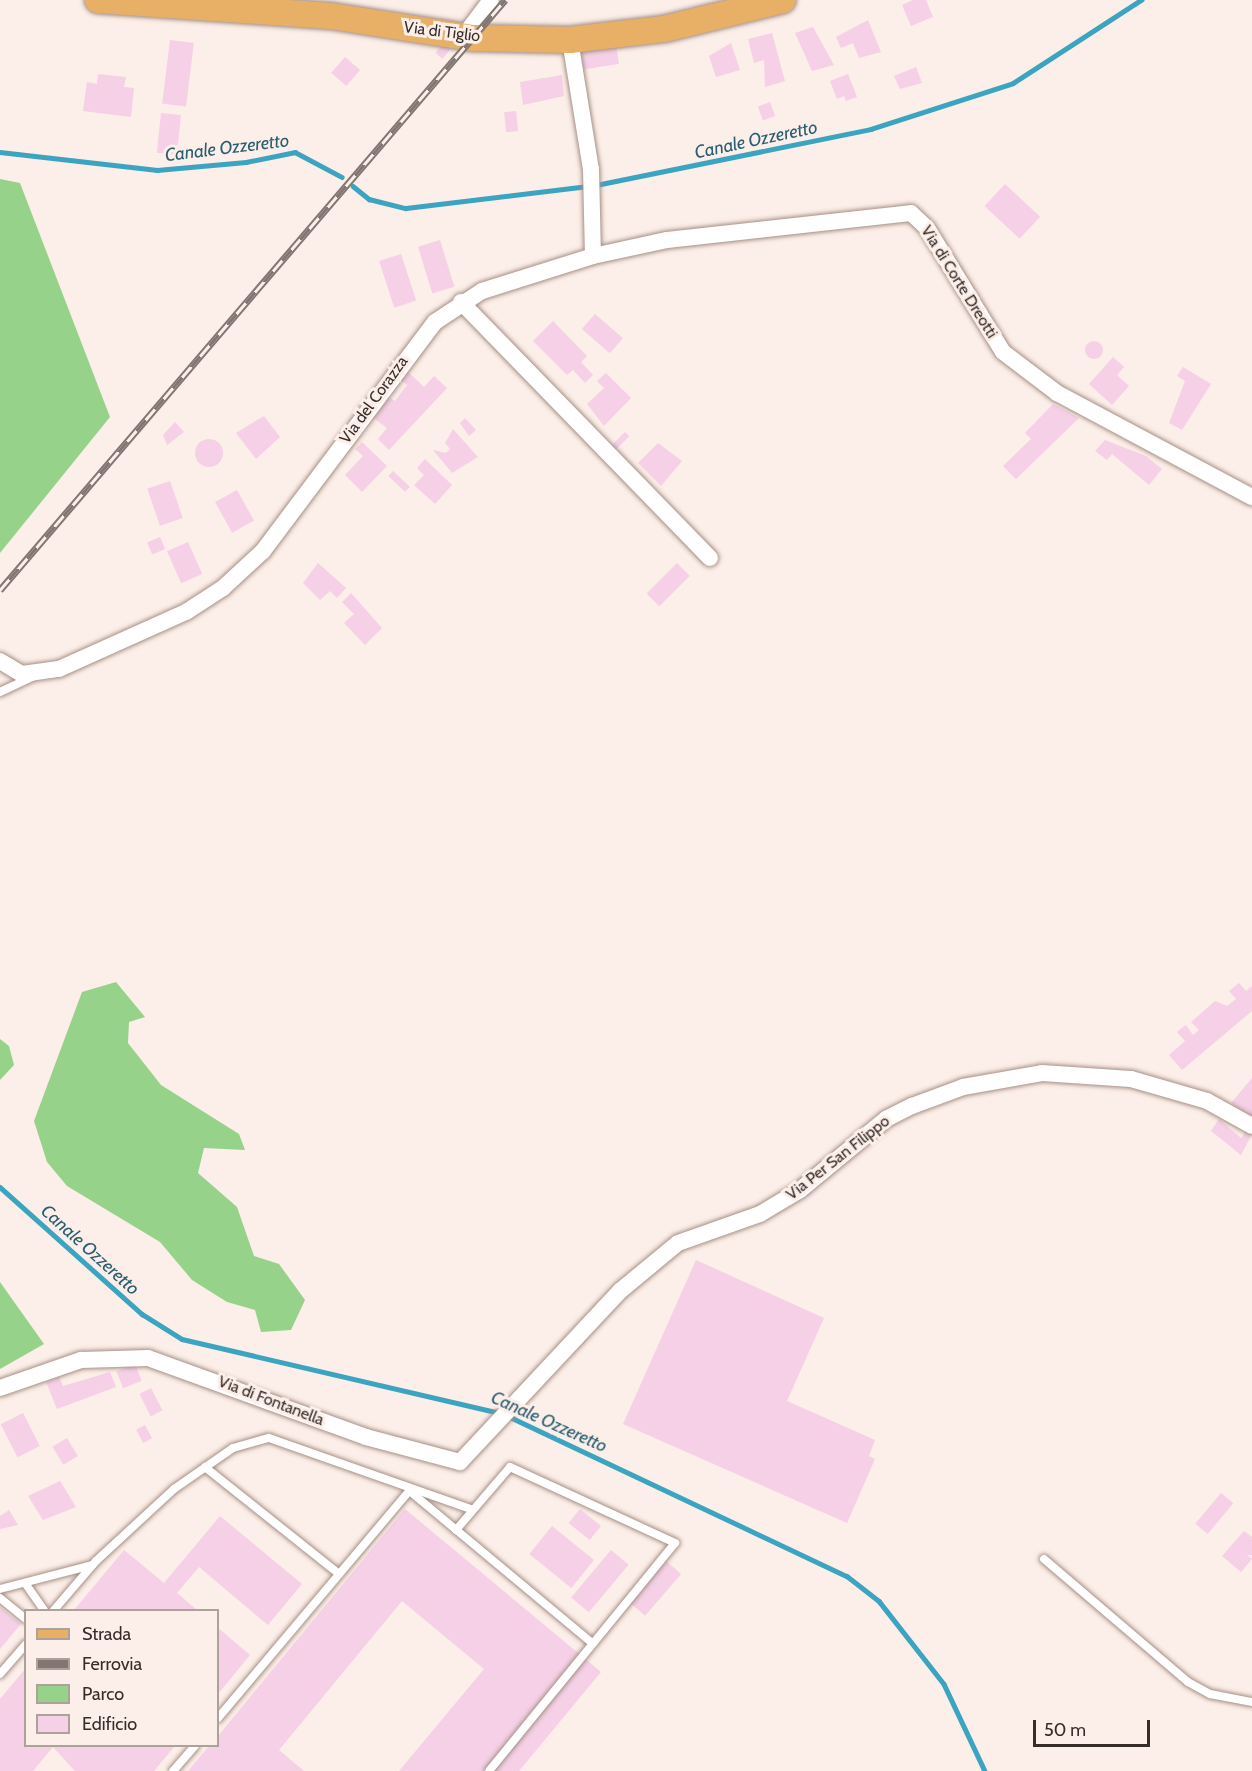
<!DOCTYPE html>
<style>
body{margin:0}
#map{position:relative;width:1252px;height:1771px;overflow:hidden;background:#fceee8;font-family:Cabin,sans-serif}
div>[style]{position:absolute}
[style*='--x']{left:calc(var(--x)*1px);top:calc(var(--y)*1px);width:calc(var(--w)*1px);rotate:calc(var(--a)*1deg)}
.green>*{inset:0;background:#97d28a}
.stream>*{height:4.5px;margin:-2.25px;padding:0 2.25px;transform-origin:2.25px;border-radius:2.25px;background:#3ba4c1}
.building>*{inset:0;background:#f5d0e7;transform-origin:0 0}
.round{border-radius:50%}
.roads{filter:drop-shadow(0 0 2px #a59086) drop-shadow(0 0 2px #a59086)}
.service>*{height:8px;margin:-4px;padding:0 4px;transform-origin:4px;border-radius:4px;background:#fff}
.minor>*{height:16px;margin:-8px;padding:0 8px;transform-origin:8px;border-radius:8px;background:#fff}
.primary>*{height:26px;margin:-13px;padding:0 13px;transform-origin:13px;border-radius:13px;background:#e8b067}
.rail>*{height:7px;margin-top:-3.5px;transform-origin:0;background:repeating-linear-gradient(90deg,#fceee8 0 14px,#817671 0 28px);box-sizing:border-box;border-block:2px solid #817671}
span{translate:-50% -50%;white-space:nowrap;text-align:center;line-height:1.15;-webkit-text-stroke:6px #fceee8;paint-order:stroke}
.street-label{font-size:16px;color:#362d29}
.water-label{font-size:18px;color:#285f70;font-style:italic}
.legend{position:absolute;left:24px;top:1609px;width:195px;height:138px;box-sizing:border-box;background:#fceee8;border:2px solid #ada19c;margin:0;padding:8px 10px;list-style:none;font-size:18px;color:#362d29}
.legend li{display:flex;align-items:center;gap:12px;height:30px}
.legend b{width:30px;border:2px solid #ada19c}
.scale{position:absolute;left:1033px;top:1720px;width:117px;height:27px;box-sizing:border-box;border:3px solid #362d29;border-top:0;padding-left:8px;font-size:18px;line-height:21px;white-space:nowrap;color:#362d29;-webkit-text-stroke:4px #fceee8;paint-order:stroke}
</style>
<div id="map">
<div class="green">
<div style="clip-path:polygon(0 179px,20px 183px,110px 417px,0 553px)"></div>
<div style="clip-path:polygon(116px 982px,145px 1017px,129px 1022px,128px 1043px,161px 1085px,239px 1134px,245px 1150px,204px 1148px,198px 1173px,237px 1207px,254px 1256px,279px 1264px,305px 1300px,291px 1330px,261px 1332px,255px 1310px,227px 1302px,192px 1280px,160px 1242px,67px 1186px,47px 1162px,34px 1121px,82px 992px)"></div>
<div style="clip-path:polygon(0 1039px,9px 1046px,14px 1065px,0 1080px)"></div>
<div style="clip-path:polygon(0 1282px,44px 1344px,0 1369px)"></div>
</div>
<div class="stream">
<div style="--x:0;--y:152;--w:158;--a:6.5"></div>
<div style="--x:157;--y:170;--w:89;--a:-5.1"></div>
<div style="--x:246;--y:162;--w:50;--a:-11.5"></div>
<div style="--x:295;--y:152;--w:53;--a:28"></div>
<div style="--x:596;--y:185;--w:281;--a:-11.5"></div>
<div style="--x:871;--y:129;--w:149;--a:-17.9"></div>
<div style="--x:1013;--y:83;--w:153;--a:-33"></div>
<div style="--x:353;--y:186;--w:21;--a:39"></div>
<div style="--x:369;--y:199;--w:38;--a:14"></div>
<div style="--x:406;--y:208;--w:183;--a:-6.9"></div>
<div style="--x:0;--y:1187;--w:191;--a:41.8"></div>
<div style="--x:142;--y:1314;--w:47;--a:32"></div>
<div style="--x:182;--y:1339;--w:326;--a:13.1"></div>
<div style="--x:508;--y:1416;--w:375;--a:25.3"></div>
<div style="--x:847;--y:1576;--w:41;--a:38"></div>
<div style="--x:879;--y:1601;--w:105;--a:51.9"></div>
<div style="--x:944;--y:1684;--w:96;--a:64.8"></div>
</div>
<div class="building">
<div style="clip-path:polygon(913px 0,926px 0,933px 17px,911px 26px,902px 5px)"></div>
<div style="clip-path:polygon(868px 20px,881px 52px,859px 58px,853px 43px,841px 48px,836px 37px)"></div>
<div style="clip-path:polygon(813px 27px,834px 65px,812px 71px,795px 33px)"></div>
<div style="clip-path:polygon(772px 33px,785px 81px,765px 87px,764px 60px,754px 63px,748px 39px)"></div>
<div style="left:170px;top:40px;width:24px;height:64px;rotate:7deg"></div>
<div style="left:444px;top:43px;width:9px;height:13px;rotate:41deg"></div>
<div style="clip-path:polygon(731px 43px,740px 70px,716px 77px,709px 56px)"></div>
<div style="left:616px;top:45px;width:19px;height:36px;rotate:81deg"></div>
<div style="left:345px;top:57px;width:20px;height:21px;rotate:41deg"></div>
<div style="clip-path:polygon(916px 67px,922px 83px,900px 89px,894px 76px)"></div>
<div style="clip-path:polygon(98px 74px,126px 77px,124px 87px,134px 88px,131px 117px,83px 111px,87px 82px,97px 84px)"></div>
<div style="clip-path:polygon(848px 74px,857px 97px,846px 101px,844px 96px,837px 99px,830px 81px)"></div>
<div style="clip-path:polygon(562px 75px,564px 96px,523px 105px,520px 82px)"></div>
<div style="left:770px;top:102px;width:15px;height:13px;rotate:70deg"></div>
<div style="left:516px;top:111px;width:20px;height:12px;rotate:84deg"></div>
<div style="left:161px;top:113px;width:20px;height:40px;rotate:6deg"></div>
<div style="left:1005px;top:184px;width:48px;height:30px;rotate:43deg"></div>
<div style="left:440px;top:240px;width:49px;height:23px;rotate:73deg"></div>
<div style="left:401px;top:254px;width:49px;height:23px;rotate:72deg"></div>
<div style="left:595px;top:314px;width:37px;height:20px;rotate:41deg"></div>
<div style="clip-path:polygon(553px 321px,587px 356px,581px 362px,593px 375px,585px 383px,573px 370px,567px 375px,533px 341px)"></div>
<div class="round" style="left:1085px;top:341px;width:18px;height:18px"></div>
<div style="clip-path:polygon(1113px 357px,1124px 367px,1117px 375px,1129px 386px,1112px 405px,1089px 384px)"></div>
<div style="clip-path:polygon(1183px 367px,1211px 384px,1182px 430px,1169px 423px,1185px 381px,1177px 376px)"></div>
<div style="clip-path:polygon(406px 370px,424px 387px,434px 376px,447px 388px,389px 450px,378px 439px,387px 428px,372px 417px,387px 396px,395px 401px,407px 385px,400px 379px)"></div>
<div style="clip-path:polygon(606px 373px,631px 398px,604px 426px,587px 404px,604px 388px,597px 381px)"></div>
<div style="clip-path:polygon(1053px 404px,1079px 418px,1016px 479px,1003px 466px,1031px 439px,1025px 433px)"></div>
<div style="clip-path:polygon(264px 416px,280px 437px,256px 459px,236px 433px)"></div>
<div style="clip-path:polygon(465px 418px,476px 430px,469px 436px,460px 423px)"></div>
<div style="clip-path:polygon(175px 422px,184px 432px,167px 445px,163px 435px)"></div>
<div style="clip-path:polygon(453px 429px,478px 457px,452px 473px,433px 450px,446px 453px,450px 449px,445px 443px)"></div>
<div style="left:625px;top:432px;width:6px;height:22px;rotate:45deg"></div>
<div class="round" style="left:195px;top:439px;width:28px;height:28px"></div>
<div style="clip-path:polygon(1105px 440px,1146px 456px,1162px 469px,1149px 485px,1112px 454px,1107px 460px,1095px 451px)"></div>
<div style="clip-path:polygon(362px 442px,387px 466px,362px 492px,345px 475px,363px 456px,355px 449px)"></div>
<div style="clip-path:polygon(658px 443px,682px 461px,661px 486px,638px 463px)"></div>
<div style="clip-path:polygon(425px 459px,452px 485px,435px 504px,414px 485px,424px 475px,417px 468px)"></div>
<div style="left:393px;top:471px;width:23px;height:7px;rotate:43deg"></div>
<div style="left:170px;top:481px;width:39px;height:24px;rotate:71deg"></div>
<div style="left:237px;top:490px;width:35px;height:25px;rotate:61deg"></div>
<div style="left:160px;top:537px;width:13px;height:14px;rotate:67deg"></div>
<div style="left:188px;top:542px;width:35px;height:23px;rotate:66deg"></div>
<div style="clip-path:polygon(318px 563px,346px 588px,337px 598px,330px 591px,320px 600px,303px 583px)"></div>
<div style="left:677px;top:563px;width:18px;height:43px;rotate:45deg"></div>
<div style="clip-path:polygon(351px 593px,382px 628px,365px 645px,344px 623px,354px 614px,342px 602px)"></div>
<div style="clip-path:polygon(1239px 983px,1246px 991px,1252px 986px,1252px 1011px,1182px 1070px,1169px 1055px,1185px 1041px,1177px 1032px,1186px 1025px,1193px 1035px,1199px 1030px,1191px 1022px,1215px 1001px,1227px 1006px,1236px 999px,1229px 991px)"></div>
<div style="clip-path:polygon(1252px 1078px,1252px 1118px,1231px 1103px)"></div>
<div style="clip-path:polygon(1219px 1119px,1241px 1138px,1246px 1132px,1252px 1134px,1241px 1155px,1211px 1131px)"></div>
<div style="clip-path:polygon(696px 1260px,824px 1318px,787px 1401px,875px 1440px,869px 1456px,875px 1459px,847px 1523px,623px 1424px)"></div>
<div style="left:135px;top:1364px;width:18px;height:20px;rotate:68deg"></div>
<div style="clip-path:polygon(110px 1372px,116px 1387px,57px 1409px,46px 1382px,59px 1377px,63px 1386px)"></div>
<div style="left:151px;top:1388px;width:25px;height:13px;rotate:63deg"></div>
<div style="left:23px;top:1413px;width:37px;height:25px;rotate:63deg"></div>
<div style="left:145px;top:1425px;width:15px;height:10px;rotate:62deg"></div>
<div style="left:67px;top:1438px;width:21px;height:17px;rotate:59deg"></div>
<div style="clip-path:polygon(60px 1481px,76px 1507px,43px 1520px,28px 1496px)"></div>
<div style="left:1221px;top:1493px;width:16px;height:40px;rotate:40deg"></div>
<div style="clip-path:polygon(405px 1509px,601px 1672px,519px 1771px,399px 1771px,484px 1669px,402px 1601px,279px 1750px,304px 1771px,188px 1771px,209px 1746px,218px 1746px,218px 1736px)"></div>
<div style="left:580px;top:1509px;width:27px;height:18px;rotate:39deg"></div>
<div style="clip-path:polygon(9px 1510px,18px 1525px,0 1529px,0 1516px)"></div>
<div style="clip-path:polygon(220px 1516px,302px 1584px,268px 1625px,199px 1567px,177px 1593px,197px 1610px,74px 1610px,124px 1550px,164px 1583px)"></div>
<div style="left:552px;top:1526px;width:54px;height:36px;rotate:39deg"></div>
<div style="clip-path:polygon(1244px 1531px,1252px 1537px,1252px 1555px,1247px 1555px,1252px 1559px,1241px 1572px,1222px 1556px)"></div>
<div style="left:611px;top:1550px;width:23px;height:62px;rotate:40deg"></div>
<div style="left:666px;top:1561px;width:20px;height:55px;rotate:41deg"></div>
<div style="clip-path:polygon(0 1607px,21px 1624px,0 1649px)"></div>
<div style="clip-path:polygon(218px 1628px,250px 1655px,218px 1694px)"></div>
<div style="clip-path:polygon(26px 1668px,26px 1746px,175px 1746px,154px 1771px,75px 1771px,53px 1747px,33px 1771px,0 1771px,0 1699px)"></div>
</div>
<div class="roads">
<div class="service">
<div style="--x:0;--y:692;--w:38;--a:-25"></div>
<div style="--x:205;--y:1467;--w:171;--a:38.6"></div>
<div style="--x:412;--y:1493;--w:234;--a:39.8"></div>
<div style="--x:456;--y:1530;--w:83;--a:-49.4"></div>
<div style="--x:510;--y:1467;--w:182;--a:24.7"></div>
<div style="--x:675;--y:1543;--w:294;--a:129.2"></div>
<div style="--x:1044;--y:1559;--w:189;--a:40.5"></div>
<div style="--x:1188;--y:1682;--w:25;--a:29"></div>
<div style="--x:1210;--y:1694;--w:43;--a:10.8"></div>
<div style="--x:25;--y:1583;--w:33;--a:55"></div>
<div style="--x:0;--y:1589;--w:95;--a:-14.6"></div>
<div style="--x:0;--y:1598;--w:33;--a:39"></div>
<div style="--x:54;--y:1610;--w:65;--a:-49.4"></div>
<div style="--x:96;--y:1561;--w:106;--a:-42.7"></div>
<div style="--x:174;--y:1489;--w:72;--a:-34.8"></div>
<div style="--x:233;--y:1448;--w:37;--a:-16"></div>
<div style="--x:269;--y:1438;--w:216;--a:19.4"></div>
<div style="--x:0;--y:1674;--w:40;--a:-49"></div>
<div style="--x:218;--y:1718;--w:297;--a:-49.9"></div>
<div style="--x:173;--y:1771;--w:33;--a:-49"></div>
</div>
<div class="minor">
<div style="--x:463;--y:37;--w:46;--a:-52.9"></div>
<div style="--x:570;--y:40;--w:131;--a:80.8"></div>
<div style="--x:591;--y:169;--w:87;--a:88.7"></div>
<div style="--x:461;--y:302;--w:357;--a:45.8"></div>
<div style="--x:0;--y:661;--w:26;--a:31"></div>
<div style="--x:22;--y:674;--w:37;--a:-8"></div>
<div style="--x:59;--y:669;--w:139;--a:-24.2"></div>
<div style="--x:186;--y:612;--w:44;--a:-33"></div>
<div style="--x:223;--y:588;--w:54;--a:-42.8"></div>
<div style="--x:263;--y:551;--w:286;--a:-53.1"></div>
<div style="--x:435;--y:322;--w:56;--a:-33.4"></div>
<div style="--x:482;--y:291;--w:116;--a:-17.5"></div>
<div style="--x:593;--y:256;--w:76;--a:-12.2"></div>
<div style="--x:667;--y:240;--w:245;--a:-6.3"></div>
<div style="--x:911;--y:213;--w:22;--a:43"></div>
<div style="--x:927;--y:228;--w:145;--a:58.5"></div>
<div style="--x:1003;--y:352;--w:68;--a:37.2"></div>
<div style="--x:1057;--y:393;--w:221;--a:28.1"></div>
<div style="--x:0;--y:1388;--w:86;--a:-19.1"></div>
<div style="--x:81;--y:1360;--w:67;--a:-1.7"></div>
<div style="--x:148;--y:1358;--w:232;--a:19.9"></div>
<div style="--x:366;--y:1437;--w:97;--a:14.9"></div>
<div style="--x:460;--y:1462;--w:234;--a:-46.9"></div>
<div style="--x:620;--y:1291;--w:75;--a:-39.6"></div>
<div style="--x:678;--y:1243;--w:87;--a:-19.5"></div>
<div style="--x:760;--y:1214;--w:47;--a:-31"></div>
<div style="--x:800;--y:1190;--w:112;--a:-39.5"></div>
<div style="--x:886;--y:1119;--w:29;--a:-27"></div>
<div style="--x:912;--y:1106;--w:54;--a:-20.4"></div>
<div style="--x:963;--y:1087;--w:80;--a:-10"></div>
<div style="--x:1042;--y:1073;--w:89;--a:3.9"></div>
<div style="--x:1131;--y:1079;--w:79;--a:16.1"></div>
<div style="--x:1207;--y:1101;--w:51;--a:29.1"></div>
</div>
<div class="primary">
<div style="--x:98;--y:0;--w:234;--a:3.9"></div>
<div style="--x:331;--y:16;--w:144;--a:8.8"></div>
<div style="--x:473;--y:38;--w:97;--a:1.2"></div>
<div style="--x:570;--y:40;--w:95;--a:-6.7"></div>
<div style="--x:664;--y:29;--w:122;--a:-13.7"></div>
</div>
</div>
<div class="rail">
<div style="--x:0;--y:590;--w:777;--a:-49.44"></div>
</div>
<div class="street-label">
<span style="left:442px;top:32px;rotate:7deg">Via di Tiglio</span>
<span style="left:959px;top:282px;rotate:58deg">Via di Corte Dreotti</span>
<span style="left:374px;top:400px;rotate:-54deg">Via del Corazza</span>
<span style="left:838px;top:1158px;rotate:-38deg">Via Per San Filippo</span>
<span style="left:271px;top:1401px;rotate:21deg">Via di Fontanella</span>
</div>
<div class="water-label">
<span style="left:756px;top:140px;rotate:-12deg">Canale Ozzeretto</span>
<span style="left:227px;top:148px;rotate:-7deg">Canale Ozzeretto</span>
<span style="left:90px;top:1250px;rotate:42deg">Canale Ozzeretto</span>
<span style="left:549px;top:1422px;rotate:24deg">Canale Ozzeretto</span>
</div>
<ul class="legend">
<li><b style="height:8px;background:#e8b067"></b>Strada</li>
<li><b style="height:8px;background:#817671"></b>Ferrovia</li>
<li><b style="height:16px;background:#97d28a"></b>Parco</li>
<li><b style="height:16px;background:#f5d0e7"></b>Edificio</li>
</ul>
<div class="scale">50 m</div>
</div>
